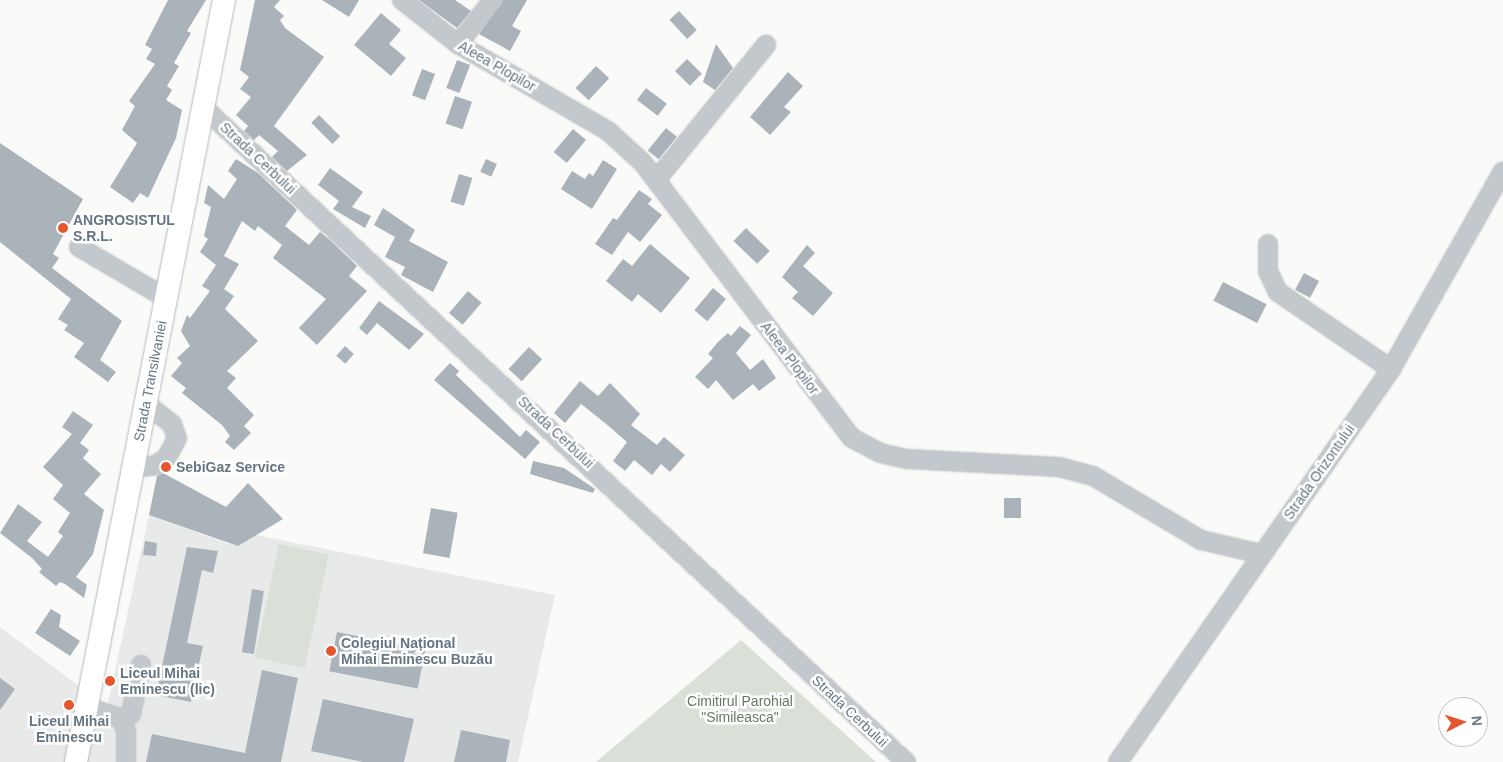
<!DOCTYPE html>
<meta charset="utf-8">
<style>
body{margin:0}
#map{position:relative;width:1503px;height:762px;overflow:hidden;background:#fafaf8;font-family:Arial,sans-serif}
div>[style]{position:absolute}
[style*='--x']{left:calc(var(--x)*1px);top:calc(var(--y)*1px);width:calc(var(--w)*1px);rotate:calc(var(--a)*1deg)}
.built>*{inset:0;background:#e8e9e9}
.green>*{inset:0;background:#dadfd7;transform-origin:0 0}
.building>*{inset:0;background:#aab3b9;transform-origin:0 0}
.roads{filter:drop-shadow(0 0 1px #b5babe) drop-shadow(0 0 1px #b5babe)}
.minor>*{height:18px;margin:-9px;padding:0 9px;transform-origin:9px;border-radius:9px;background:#c3c8cc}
.major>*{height:22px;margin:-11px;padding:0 11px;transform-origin:11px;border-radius:11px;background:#fff}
.dots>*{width:14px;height:14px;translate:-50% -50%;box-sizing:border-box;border:2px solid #fff;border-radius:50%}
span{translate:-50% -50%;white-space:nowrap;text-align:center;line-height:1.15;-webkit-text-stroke:5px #fff;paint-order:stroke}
.street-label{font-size:14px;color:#657683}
.poi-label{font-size:14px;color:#657683;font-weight:700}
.left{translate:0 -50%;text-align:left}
.park-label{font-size:14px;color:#687a64}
.north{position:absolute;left:1438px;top:697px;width:50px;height:50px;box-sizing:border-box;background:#fff;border:1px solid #c1c8cd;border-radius:50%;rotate:85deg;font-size:14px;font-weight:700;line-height:20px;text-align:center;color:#657683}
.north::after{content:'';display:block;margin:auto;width:18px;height:22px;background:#e4572e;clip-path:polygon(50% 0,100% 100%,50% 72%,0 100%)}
</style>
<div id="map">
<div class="built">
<div style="clip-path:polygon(149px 515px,229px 544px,238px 546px,256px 535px,555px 595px,518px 762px,0 762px,0 627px,107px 707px)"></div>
</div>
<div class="green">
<div style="left:279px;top:544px;width:51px;height:116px;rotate:12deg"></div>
<div style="clip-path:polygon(741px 640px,876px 762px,596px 762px)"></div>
</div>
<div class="building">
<div style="clip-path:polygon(168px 0,206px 0,187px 31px,191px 33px,174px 63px,179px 66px,167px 86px,172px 90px,166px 100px,182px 110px,176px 138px,148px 198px,140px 193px,133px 203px,110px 187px,137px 143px,122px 130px,135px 106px,129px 101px,155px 64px,146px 59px,152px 49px,145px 45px)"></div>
<div style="clip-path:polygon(255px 0,280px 0,274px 7px,284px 16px,280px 20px,285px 28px,324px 57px,274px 126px,307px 155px,287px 171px,272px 157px,278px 151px,259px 135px,254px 140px,244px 131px,248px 126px,236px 115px,251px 97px,240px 89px,249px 77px,240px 70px)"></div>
<div style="clip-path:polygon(322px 0,359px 0,349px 17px)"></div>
<div style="clip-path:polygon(419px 0,455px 0,471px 11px,457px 28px)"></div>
<div style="clip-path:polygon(503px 0,527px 0,512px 26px,521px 31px,510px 51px,479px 34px)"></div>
<div style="left:679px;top:11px;width:26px;height:13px;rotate:47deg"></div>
<div style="clip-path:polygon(381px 13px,401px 30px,389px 44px,406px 58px,391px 76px,354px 45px)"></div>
<div style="clip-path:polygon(716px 44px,733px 68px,715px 90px,703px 82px)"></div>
<div style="left:687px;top:59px;width:21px;height:17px;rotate:45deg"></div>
<div style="left:457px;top:60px;width:14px;height:30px;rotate:21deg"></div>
<div style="left:596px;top:66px;width:18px;height:30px;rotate:43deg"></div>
<div style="left:422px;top:69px;width:14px;height:28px;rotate:21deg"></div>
<div style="clip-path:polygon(788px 72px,803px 86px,784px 107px,791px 112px,770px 135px,750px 117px)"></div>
<div style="left:646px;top:88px;width:26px;height:15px;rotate:37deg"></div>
<div style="left:455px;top:96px;width:18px;height:29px;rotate:19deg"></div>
<div style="left:319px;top:115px;width:30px;height:11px;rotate:45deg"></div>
<div style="left:666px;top:128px;width:14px;height:29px;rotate:39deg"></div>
<div style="left:573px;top:129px;width:17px;height:30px;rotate:40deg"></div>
<div style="clip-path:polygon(0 143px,83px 199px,53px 254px,59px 258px,52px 268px,122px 321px,100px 360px,116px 372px,108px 382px,74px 357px,84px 343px,64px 330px,68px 325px,58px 319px,71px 299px,0 242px)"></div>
<div style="clip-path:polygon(236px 159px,258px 173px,297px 210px,285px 226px,309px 245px,320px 232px,330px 240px,357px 266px,349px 276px,367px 291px,317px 345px,299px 328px,326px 299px,273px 258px,282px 245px,258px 226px,255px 231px,242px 221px,224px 256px,239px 264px,224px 289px,234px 296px,225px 309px,258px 341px,227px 371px,236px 378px,227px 388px,254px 415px,244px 426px,251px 433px,234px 450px,225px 442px,230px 436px,222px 425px,182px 393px,186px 388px,171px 376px,182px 363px,177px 358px,190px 346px,181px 331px,187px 315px,190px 318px,210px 291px,202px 286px,216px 265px,200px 252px,208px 239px,204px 236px,211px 207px,204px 203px,208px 185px,224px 199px,237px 179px,228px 171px)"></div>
<div style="left:486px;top:159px;width:12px;height:14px;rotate:24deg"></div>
<div style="clip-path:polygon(603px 160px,617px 169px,592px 209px,561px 189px,572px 171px,585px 179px,589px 173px,593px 176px)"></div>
<div style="clip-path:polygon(330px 168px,363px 192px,352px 207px,371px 216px,365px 228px,333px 209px,339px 201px,318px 185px)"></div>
<div style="left:459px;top:174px;width:14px;height:29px;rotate:17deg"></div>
<div style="clip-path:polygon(639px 190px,652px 199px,648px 204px,662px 215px,640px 242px,628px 232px,612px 255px,595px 244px,613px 218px,617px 220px)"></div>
<div style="clip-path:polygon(383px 208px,415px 230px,409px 241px,448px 262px,433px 292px,401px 275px,405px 267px,385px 257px,395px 237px,374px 225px)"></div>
<div style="left:746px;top:228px;width:33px;height:18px;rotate:44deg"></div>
<div style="clip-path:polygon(650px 244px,690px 278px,661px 313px,638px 294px,632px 302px,606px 281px,623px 259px,632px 266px)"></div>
<div style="clip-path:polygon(807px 245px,815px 253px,803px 266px,833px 293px,813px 316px,792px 298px,798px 292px,782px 277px)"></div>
<div style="left:1304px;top:273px;width:17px;height:19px;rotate:28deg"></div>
<div style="left:1223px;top:282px;width:49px;height:21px;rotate:27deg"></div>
<div style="left:713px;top:288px;width:17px;height:29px;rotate:40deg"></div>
<div style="left:468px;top:291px;width:18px;height:29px;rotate:41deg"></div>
<div style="clip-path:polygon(379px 301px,424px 334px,409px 350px,377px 323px,367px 335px,359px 328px)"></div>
<div style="clip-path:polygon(740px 326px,751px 335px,736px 353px,750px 370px,763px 359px,776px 378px,759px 391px,753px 384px,733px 400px,716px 380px,708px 389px,695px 377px,713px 358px,708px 354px,718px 342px,728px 333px,731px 336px)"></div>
<div style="left:345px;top:346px;width:12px;height:13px;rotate:42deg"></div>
<div style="left:529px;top:347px;width:18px;height:30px;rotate:43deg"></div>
<div style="clip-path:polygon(450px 363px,459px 371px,456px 375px,520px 437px,526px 430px,540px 442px,525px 459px,434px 380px)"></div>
<div style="clip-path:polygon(580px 381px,598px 396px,610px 383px,640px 414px,631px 425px,657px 445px,664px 437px,685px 455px,670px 472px,661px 464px,652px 475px,634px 460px,625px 471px,613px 461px,627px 442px,605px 423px,581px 404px,565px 423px,554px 413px)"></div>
<div style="clip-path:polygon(73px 411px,93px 425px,80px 443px,89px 450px,83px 458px,101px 474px,84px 494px,104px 510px,93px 554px,76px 577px,87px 585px,84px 598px,65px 584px,60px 582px,56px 586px,39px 572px,42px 569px,32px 558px,0 533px,18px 504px,42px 522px,27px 541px,48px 557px,63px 536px,58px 532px,70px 513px,53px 499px,63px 485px,43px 467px,72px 434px,62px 427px)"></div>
<div style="clip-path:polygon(533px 461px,564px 468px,595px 489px,593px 493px,530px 474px)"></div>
<div style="clip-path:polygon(163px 473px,226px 507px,248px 483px,283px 519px,238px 546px,149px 515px,157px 476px)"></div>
<div style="left:1004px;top:498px;width:17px;height:20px"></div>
<div style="left:431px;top:508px;width:27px;height:46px;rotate:10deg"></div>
<div style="clip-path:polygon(145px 541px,157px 543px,156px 556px,143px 555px)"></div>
<div style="clip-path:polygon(187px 547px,218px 551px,213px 573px,202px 570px,187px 643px,203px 646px,199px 664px,195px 663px,191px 702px,156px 695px)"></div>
<div style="left:252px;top:589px;width:12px;height:64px;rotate:9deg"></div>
<div style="clip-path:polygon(51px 609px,61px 615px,59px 627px,80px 641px,70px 656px,35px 633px)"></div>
<div style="left:337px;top:632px;width:90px;height:40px;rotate:11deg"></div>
<div style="clip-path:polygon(262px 670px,298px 678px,281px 762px,146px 762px,152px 734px,245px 753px)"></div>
<div style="clip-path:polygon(0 678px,15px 689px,0 710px)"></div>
<div style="clip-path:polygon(323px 699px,414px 719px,404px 762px,363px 762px,311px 751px)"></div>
<div style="clip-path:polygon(461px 730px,510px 740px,506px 762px,454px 762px)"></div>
</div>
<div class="roads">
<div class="minor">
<div style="--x:402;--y:0;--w:71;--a:38.2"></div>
<div style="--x:458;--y:44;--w:173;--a:30.1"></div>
<div style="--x:608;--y:131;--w:47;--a:42.4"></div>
<div style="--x:643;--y:163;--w:345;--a:52.8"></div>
<div style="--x:852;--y:438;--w:32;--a:28"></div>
<div style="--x:880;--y:453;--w:28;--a:13"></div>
<div style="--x:907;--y:459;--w:152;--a:3"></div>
<div style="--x:1059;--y:467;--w:35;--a:15"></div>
<div style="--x:1093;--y:476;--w:126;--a:30.7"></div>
<div style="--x:1201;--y:540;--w:62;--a:13.1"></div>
<div style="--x:458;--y:44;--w:56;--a:-51.5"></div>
<div style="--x:203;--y:107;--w:961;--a:42.98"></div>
<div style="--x:657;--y:179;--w:173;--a:-50.9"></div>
<div style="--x:1268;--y:244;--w:27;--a:90"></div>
<div style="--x:1268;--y:271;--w:23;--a:65"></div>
<div style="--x:1278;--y:292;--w:137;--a:34.3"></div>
<div style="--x:79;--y:247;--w:101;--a:30.4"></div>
<div style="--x:133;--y:468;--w:23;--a:-7"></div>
<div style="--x:156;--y:465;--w:14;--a:-36"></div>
<div style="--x:167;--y:457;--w:21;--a:-62"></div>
<div style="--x:177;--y:438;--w:15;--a:-110"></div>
<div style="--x:172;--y:424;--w:34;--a:-142"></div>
<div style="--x:87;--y:707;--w:37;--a:19"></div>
<div style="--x:122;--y:719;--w:13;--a:72"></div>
<div style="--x:126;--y:731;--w:31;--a:90"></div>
<div style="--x:122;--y:719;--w:10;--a:-29"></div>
<div style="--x:131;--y:714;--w:50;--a:-78.5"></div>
<div style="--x:1118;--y:762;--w:479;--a:-55.2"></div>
<div style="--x:1391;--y:369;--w:227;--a:-60.5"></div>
</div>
<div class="major">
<div style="--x:76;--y:762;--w:776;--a:-79.01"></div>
</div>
</div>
<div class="dots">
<div style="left:63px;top:228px;background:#e4572e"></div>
<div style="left:166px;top:467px;background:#e4572e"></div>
<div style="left:331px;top:651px;background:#e4572e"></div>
<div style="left:110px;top:681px;background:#e4572e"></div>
<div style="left:69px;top:705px;background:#e4572e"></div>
</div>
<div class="street-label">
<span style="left:497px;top:66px;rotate:30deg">Aleea Plopilor</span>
<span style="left:258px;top:158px;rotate:43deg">Strada Cerbului</span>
<span style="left:790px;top:358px;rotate:53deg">Aleea Plopilor</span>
<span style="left:150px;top:381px;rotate:-79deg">Strada Transilvaniei</span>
<span style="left:556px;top:432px;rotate:43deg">Strada Cerbului</span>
<span style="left:1319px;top:472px;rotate:-55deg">Strada Orizontului</span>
<span style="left:850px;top:711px;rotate:43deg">Strada Cerbului</span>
</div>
<div class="poi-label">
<span class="left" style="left:73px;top:228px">ANGROSISTUL<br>S.R.L.</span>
<span class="left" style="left:176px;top:467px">SebiGaz Service</span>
<span class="left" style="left:341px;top:651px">Colegiul Național<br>Mihai Eminescu Buzău</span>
<span class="left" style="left:120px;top:681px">Liceul Mihai<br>Eminescu (lic)</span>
<span style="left:69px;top:729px">Liceul Mihai<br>Eminescu</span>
</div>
<div class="park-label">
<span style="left:740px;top:709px">Cimitirul Parohial<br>"Simileasca"</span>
</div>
<div class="north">N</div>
</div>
